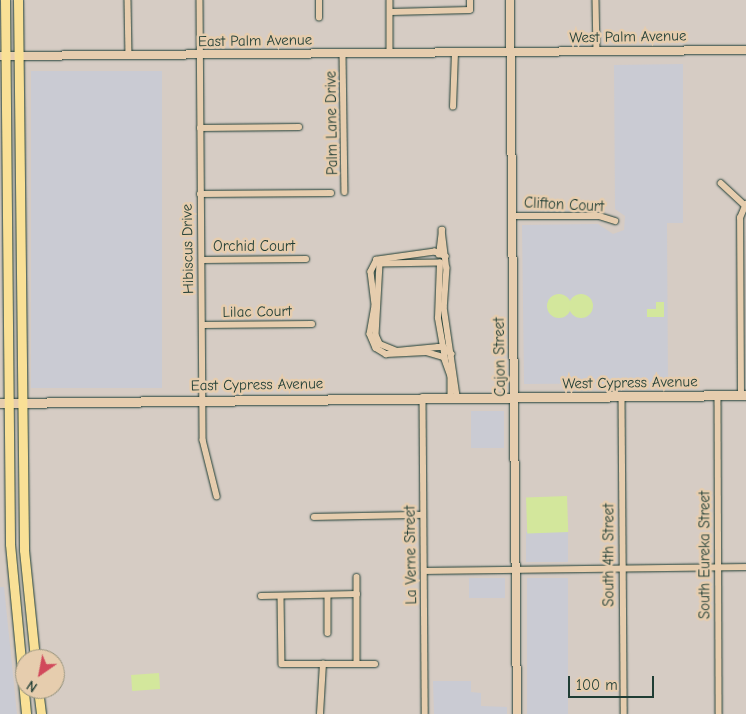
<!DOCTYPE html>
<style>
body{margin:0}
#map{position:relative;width:746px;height:714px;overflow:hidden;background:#d6ccc4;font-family:"Comic Neue",sans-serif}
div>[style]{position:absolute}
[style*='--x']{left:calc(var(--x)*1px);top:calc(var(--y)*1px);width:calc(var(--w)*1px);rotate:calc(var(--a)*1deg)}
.built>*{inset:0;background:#cacbd3;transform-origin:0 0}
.green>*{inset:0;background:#d3e79c;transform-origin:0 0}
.round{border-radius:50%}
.roads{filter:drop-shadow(0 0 1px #1f3d34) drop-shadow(0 0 1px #1f3d34)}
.minor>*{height:5.5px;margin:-2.75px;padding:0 2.75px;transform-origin:2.75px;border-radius:2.75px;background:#e6cdae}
.tertiary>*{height:8px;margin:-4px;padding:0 4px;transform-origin:4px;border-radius:4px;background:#e6cdae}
.secondary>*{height:9px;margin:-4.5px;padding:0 4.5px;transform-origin:4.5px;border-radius:4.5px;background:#e6cdae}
.primary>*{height:9px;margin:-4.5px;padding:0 4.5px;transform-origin:4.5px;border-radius:4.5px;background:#f9e096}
span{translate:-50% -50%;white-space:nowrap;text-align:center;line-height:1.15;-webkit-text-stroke:5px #e6cdae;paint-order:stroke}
.street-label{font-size:15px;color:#1f3d34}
.north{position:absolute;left:15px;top:649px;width:50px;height:50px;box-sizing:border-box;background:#e6cdae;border:1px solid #96937d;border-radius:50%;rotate:213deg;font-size:14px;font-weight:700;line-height:20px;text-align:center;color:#1f3d34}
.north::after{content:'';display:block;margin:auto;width:18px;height:22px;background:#d1495b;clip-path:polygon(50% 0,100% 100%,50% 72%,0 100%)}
.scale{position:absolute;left:568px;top:676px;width:86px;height:22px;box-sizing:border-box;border:2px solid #1f3d34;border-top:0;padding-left:6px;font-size:15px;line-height:18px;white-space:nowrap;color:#1f3d34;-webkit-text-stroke:4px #e6cdae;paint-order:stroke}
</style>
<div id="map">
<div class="built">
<div style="clip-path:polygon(683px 64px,683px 223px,667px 223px,668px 383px,524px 384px,522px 225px,598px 224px,613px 234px,624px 230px,625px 216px,615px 209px,614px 65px)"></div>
<div style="left:31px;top:71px;width:131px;height:317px"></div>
<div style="left:471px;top:411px;width:33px;height:37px"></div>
<div style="left:526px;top:532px;width:42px;height:30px"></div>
<div style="left:469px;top:578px;width:36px;height:20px"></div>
<div style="left:568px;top:578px;width:136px;height:41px;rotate:90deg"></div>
<div style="clip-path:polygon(0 587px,4px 587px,17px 714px,0 714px)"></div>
<div style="clip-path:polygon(433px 681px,471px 681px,471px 692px,481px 693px,481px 706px,507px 707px,507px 714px,434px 714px)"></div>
</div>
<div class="green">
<div class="round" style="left:547px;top:294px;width:24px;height:24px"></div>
<div class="round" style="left:569px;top:294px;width:24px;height:24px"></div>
<div style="clip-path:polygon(656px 302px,664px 302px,664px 317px,647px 317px,647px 309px,656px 309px)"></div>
<div style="left:567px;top:496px;width:36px;height:41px;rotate:88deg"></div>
<div style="left:159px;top:673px;width:16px;height:28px;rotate:86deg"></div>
</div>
<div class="roads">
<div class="minor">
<div style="--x:128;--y:0;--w:55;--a:89"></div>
<div style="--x:200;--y:0;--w:440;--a:89.6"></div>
<div style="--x:203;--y:440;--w:58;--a:76"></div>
<div style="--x:390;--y:0;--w:53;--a:90"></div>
<div style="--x:596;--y:0;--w:51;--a:88.9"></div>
<div style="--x:391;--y:12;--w:79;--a:-1.5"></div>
<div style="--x:470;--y:10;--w:10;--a:-90"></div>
<div style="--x:319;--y:18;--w:18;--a:-90"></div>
<div style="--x:343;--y:54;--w:138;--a:89.2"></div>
<div style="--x:453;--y:107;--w:54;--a:-87.9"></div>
<div style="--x:200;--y:128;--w:99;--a:-0.6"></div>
<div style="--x:721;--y:183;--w:33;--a:43"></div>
<div style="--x:200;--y:194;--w:131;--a:-0.4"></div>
<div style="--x:512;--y:216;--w:87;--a:0"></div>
<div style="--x:599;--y:216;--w:17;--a:17"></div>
<div style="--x:439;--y:255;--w:25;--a:-83"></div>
<div style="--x:442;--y:230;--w:38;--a:83"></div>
<div style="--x:447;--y:268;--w:39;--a:94"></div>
<div style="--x:444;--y:307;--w:90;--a:81.7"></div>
<div style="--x:446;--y:257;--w:12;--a:-156"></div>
<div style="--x:435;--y:252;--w:59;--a:172.1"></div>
<div style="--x:377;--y:260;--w:13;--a:117"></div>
<div style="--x:371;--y:272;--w:34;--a:83"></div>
<div style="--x:375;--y:306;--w:28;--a:100"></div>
<div style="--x:370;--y:334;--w:15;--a:67"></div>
<div style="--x:376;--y:348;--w:12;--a:31"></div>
<div style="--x:386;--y:354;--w:40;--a:-2.9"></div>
<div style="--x:426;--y:352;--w:19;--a:16"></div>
<div style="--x:444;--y:357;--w:20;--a:70"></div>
<div style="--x:451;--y:376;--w:21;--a:90"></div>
<div style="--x:202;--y:260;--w:104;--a:-0.6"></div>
<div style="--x:202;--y:325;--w:110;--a:-0.5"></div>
<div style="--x:445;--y:359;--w:12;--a:-99"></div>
<div style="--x:443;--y:347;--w:29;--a:-100"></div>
<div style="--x:438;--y:318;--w:55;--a:-87.9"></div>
<div style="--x:440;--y:263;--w:60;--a:179"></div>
<div style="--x:380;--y:264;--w:71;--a:93.2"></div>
<div style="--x:376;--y:335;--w:10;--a:66"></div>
<div style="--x:380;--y:344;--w:18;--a:22"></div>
<div style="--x:397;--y:351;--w:41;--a:-5.6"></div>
<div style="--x:438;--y:347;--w:5;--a:0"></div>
<div style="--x:443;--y:347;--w:11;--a:38"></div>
<div style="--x:741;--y:395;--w:177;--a:-90.3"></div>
<div style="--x:740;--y:218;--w:15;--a:-67"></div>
<div style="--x:622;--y:396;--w:318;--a:89.6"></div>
<div style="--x:718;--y:396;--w:318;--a:89.8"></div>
<div style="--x:423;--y:397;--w:317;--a:89.6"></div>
<div style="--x:314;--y:517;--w:109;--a:-1.1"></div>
<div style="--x:424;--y:571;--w:322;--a:-0.7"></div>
<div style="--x:357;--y:577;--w:87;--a:90"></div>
<div style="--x:328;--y:595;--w:38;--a:90"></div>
<div style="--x:261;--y:596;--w:96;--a:-1.2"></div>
<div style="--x:281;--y:596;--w:68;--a:89.2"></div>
<div style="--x:282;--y:664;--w:93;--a:0"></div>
<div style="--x:320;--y:714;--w:50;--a:-86.6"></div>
</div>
<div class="tertiary">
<div style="--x:510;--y:0;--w:714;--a:89.44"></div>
<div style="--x:0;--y:56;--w:746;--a:-0.46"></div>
</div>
<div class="secondary">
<div style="--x:0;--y:403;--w:746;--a:-0.61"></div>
</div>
<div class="primary">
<div style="--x:5;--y:0;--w:544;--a:89.47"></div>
<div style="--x:10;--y:544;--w:171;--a:84.6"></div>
<div style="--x:18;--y:0;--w:550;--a:89.37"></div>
<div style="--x:24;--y:550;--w:110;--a:84.2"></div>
<div style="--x:38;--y:689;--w:25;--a:83"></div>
</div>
</div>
<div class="street-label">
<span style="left:628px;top:37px;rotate:-1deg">West Palm Avenue</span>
<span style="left:255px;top:41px;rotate:-1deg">East Palm Avenue</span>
<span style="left:332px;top:123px;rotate:-91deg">Palm Lane Drive</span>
<span style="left:564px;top:205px;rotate:3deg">Clifton Court</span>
<span style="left:254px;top:247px">Orchid Court</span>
<span style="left:188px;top:249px;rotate:-91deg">Hibiscus Drive</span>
<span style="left:257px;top:312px;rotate:-1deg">Lilac Court</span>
<span style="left:500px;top:357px;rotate:-91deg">Cajon Street</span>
<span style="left:630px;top:383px;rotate:-1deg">West Cypress Avenue</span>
<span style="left:257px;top:385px;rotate:-1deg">East Cypress Avenue</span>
<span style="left:411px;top:555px;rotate:-91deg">La Verne Street</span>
<span style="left:609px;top:555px;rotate:-90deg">South 4th Street</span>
<span style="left:705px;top:555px;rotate:-90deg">South Eureka Street</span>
</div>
<div class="north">N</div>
<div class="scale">100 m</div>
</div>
